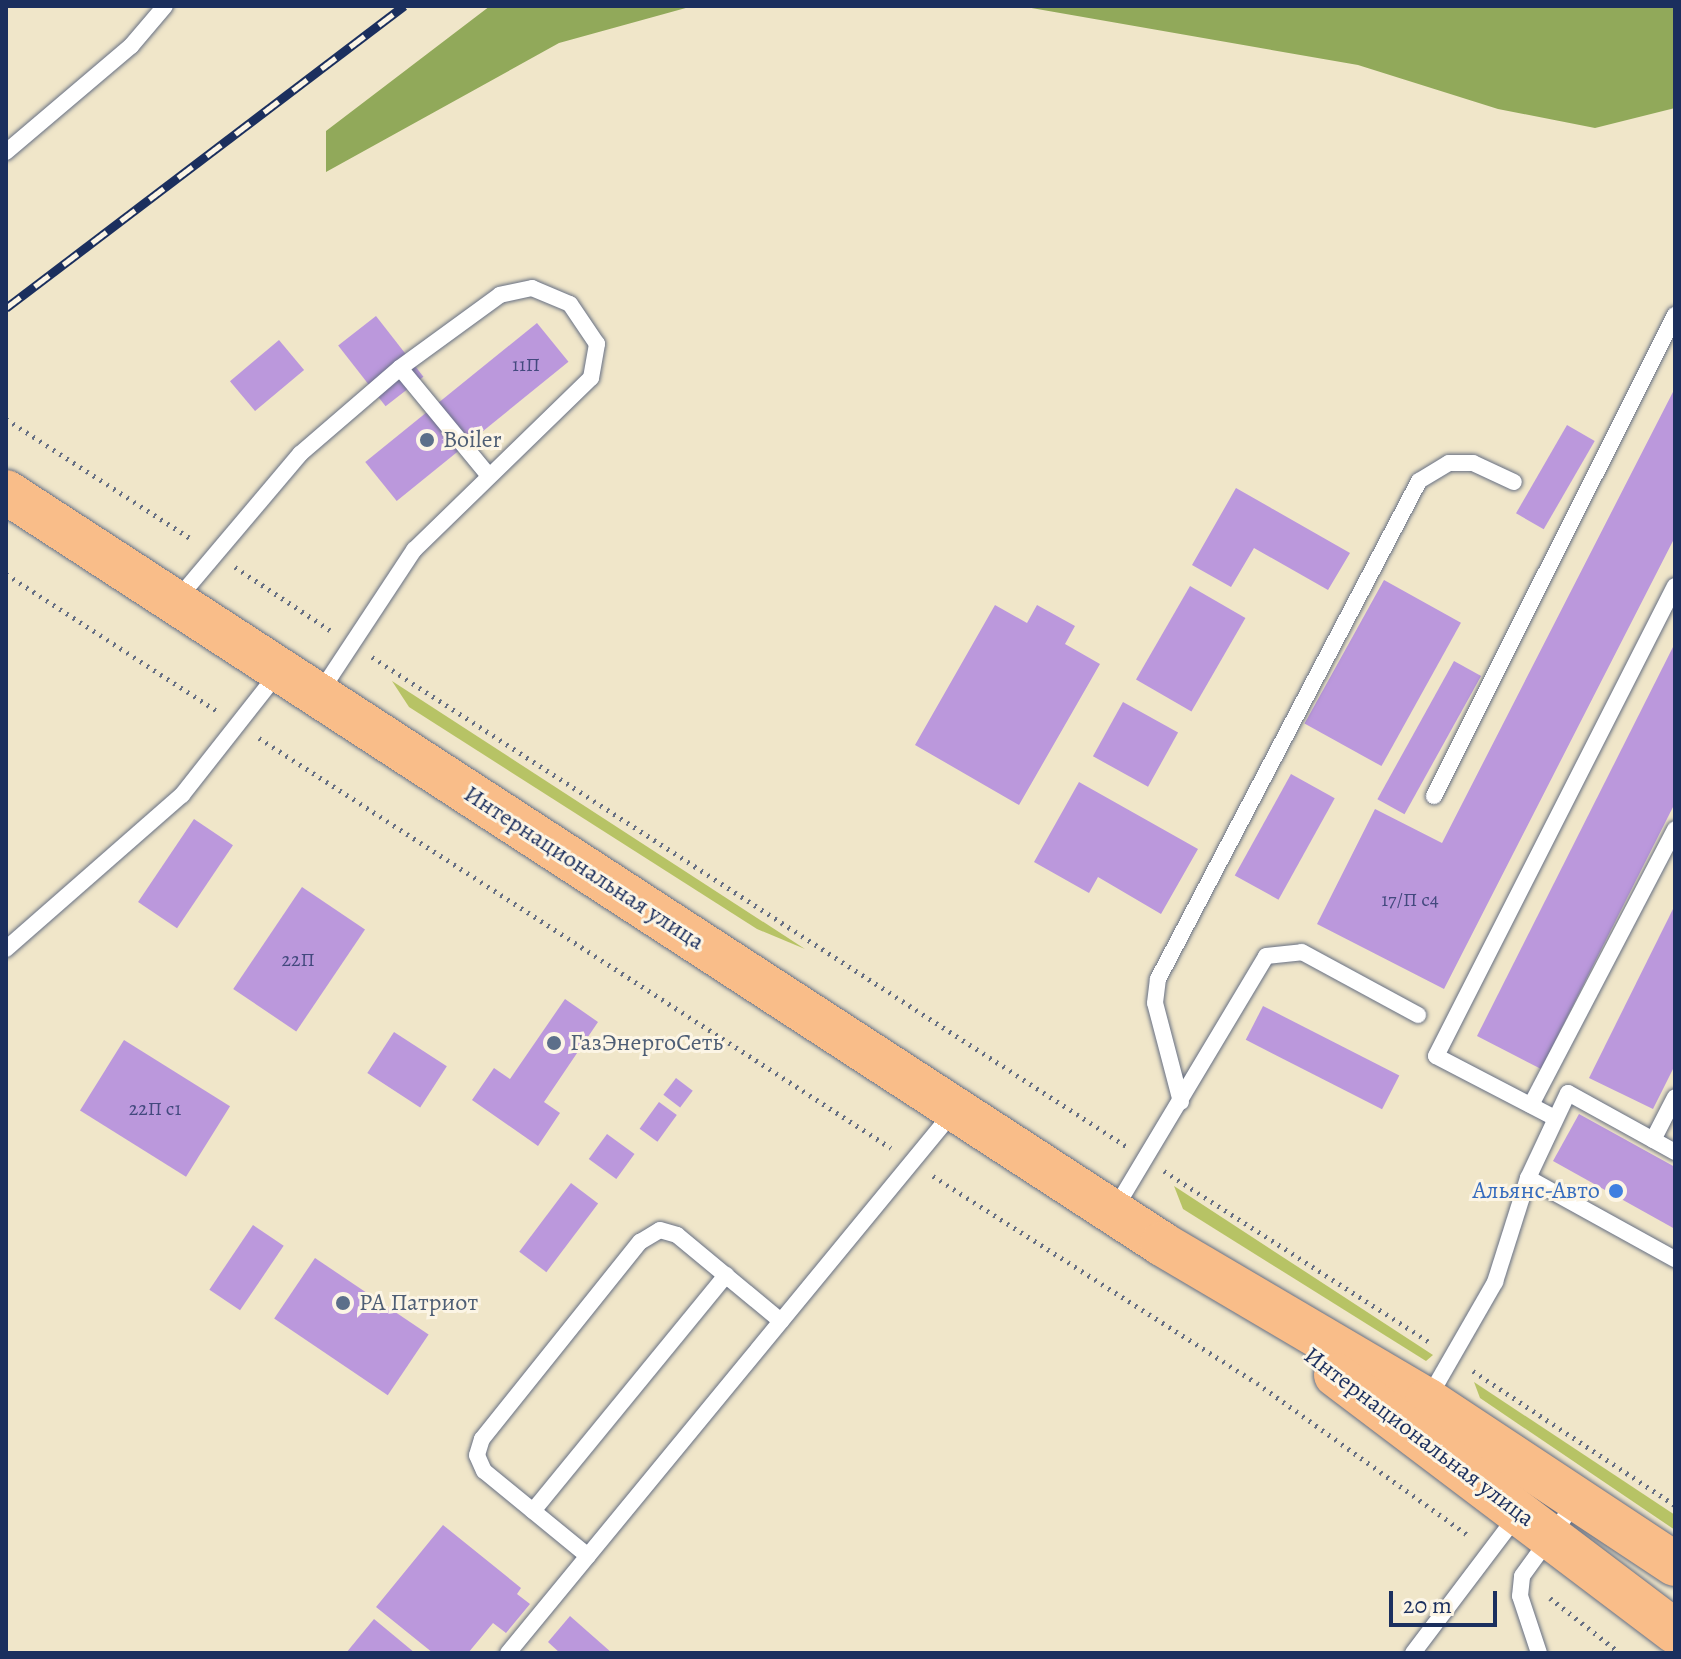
<!DOCTYPE html>
<meta charset="utf-8">
<style>
body{margin:0}
#map{position:relative;width:1681px;height:1659px;overflow:hidden;background:#f0e6c9;font-family:Alegreya,serif}
div>[style]{position:absolute}
[style*='--x']{left:calc(var(--x)*1px);top:calc(var(--y)*1px);width:calc(var(--w)*1px);rotate:calc(var(--a)*1deg)}
.green>*{inset:0;background:#b7c365}
.forest>*{inset:0;background:#91a95a}
.building>*{inset:0;background:#bb98dc;transform-origin:0 0}
.path>*{height:5px;margin-top:-2.5px;transform-origin:0;background:repeating-linear-gradient(90deg,#666f83 0 2px,transparent 0 8px)}
.roads{filter:drop-shadow(0 0 2px #666f83) drop-shadow(0 0 2px #666f83)}
.service>*{height:16px;margin:-8px;padding:0 8px;transform-origin:8px;border-radius:8px;background:#fff}
.primary>*{height:44px;margin:-22px;padding:0 22px;transform-origin:22px;border-radius:22px;background:#f9bd89}
.rail>*{height:9px;margin-top:-4.5px;transform-origin:0;background:repeating-linear-gradient(90deg,#fcf5e5 0 18px,#1b2f5e 0 36px);box-sizing:border-box;border-block:2px solid #1b2f5e}
.dots>*{width:22px;height:22px;translate:-50% -50%;box-sizing:border-box;border:4px solid #fcf5e5;border-radius:50%}
span{translate:-50% -50%;white-space:nowrap;text-align:center;line-height:1.15;-webkit-text-stroke:6px #fcf5e5;paint-order:stroke}
.number-label{font-size:20px;color:#43497e}
.number-label span{-webkit-text-stroke-width:0}
.service-label{font-size:24px;color:#4e5e75}
.left{translate:0 -50%;text-align:left}
.street-label{font-size:24px;color:#1b2f5e}
.shop-label{font-size:24px;color:#366cbe}
.right{translate:-100% -50%;text-align:right}
.frame{position:absolute;inset:0;border:8px solid #1b2f5e;pointer-events:none}
.scale{position:absolute;left:1389px;top:1591px;width:108px;height:36px;box-sizing:border-box;border:4px solid #1b2f5e;border-top:0;padding-left:10px;font-size:24px;line-height:28px;white-space:nowrap;color:#1b2f5e;-webkit-text-stroke:6px #fcf5e5;paint-order:stroke}
</style>
<div id="map">
<div class="green">
<div style="clip-path:polygon(392px 681px,805px 949px,757px 929px,409px 707px)"></div>
<div style="clip-path:polygon(1174px 1186px,1433px 1355px,1426px 1361px,1183px 1209px)"></div>
<div style="clip-path:polygon(1474px 1382px,1675px 1515px,1675px 1530px,1480px 1398px)"></div>
</div>
<div class="forest">
<div style="clip-path:polygon(490px 6px,693px 6px,559px 43px,326px 172px,326px 131px)"></div>
<div style="clip-path:polygon(1020px 6px,1675px 6px,1675px 108px,1595px 128px,1498px 109px,1358px 65px)"></div>
</div>
<div class="building">
<div style="left:376px;top:316px;width:77px;height:48px;rotate:52deg"></div>
<div style="left:537px;top:323px;width:50px;height:221px;rotate:51deg"></div>
<div style="left:279px;top:340px;width:39px;height:64px;rotate:50deg"></div>
<div style="clip-path:polygon(1675px 388px,1675px 537px,1444px 989px,1317px 924px,1375px 809px,1442px 843px)"></div>
<div style="left:1567px;top:425px;width:32px;height:102px;rotate:30deg"></div>
<div style="clip-path:polygon(1236px 488px,1350px 553px,1328px 590px,1254px 548px,1231px 587px,1192px 565px)"></div>
<div style="left:1384px;top:580px;width:88px;height:164px;rotate:29deg"></div>
<div style="left:1190px;top:586px;width:64px;height:108px;rotate:30deg"></div>
<div style="clip-path:polygon(995px 605px,1027px 623px,1037px 605px,1075px 626px,1065px 644px,1100px 664px,1019px 805px,915px 745px)"></div>
<div style="clip-path:polygon(1675px 643px,1675px 803px,1541px 1069px,1477px 1036px)"></div>
<div style="left:1454px;top:661px;width:31px;height:158px;rotate:29deg"></div>
<div style="left:1123px;top:702px;width:63px;height:62px;rotate:29deg"></div>
<div style="left:1291px;top:774px;width:50px;height:116px;rotate:29deg"></div>
<div style="clip-path:polygon(1079px 782px,1198px 849px,1161px 914px,1098px 877px,1089px 893px,1034px 862px)"></div>
<div style="left:194px;top:819px;width:47px;height:100px;rotate:34deg"></div>
<div style="left:302px;top:887px;width:76px;height:123px;rotate:34deg"></div>
<div style="clip-path:polygon(1675px 905px,1675px 1065px,1653px 1109px,1589px 1078px)"></div>
<div style="clip-path:polygon(565px 999px,598px 1022px,544px 1102px,560px 1113px,538px 1146px,472px 1100px,494px 1068px,510px 1079px)"></div>
<div style="left:1263px;top:1006px;width:153px;height:38px;rotate:27deg"></div>
<div style="left:394px;top:1032px;width:63px;height:49px;rotate:33deg"></div>
<div style="left:124px;top:1040px;width:125px;height:83px;rotate:32deg"></div>
<div style="left:676px;top:1078px;width:21px;height:21px;rotate:37deg"></div>
<div style="left:659px;top:1102px;width:22px;height:33px;rotate:36deg"></div>
<div style="clip-path:polygon(1579px 1114px,1675px 1167px,1675px 1229px,1553px 1161px)"></div>
<div style="left:607px;top:1134px;width:34px;height:31px;rotate:36deg"></div>
<div style="left:571px;top:1183px;width:34px;height:86px;rotate:37deg"></div>
<div style="left:253px;top:1225px;width:37px;height:78px;rotate:34deg"></div>
<div style="left:315px;top:1258px;width:137px;height:73px;rotate:34deg"></div>
<div style="clip-path:polygon(443px 1525px,521px 1588px,517px 1594px,530px 1604px,506px 1633px,493px 1623px,468px 1653px,433px 1653px,376px 1607px)"></div>
<div style="clip-path:polygon(570px 1616px,612px 1653px,560px 1653px,548px 1642px)"></div>
<div style="clip-path:polygon(374px 1619px,415px 1653px,346px 1653px)"></div>
</div>
<div class="path">
<div style="--x:6;--y:419;--w:223;--a:32.9"></div>
<div style="--x:235;--y:567;--w:114;--a:33.6"></div>
<div style="--x:6;--y:574;--w:252;--a:33"></div>
<div style="--x:372;--y:657;--w:899;--a:32.97"></div>
<div style="--x:259;--y:738;--w:753;--a:32.97"></div>
<div style="--x:1164;--y:1171;--w:318;--a:32.8"></div>
<div style="--x:933;--y:1176;--w:384;--a:32.6"></div>
<div style="--x:1257;--y:1383;--w:261;--a:35.8"></div>
<div style="--x:1473;--y:1371;--w:242;--a:33.6"></div>
<div style="--x:1550;--y:1598;--w:89;--a:38.2"></div>
</div>
<div class="roads">
<div class="service">
<div style="--x:6;--y:152;--w:164;--a:-40.3"></div>
<div style="--x:131;--y:46;--w:52;--a:-49.6"></div>
<div style="--x:175;--y:602;--w:194;--a:-49.8"></div>
<div style="--x:300;--y:454;--w:132;--a:-40.7"></div>
<div style="--x:400;--y:368;--w:140;--a:50.5"></div>
<div style="--x:319;--y:694;--w:173;--a:-56.6"></div>
<div style="--x:414;--y:550;--w:247;--a:-44.2"></div>
<div style="--x:591;--y:378;--w:35;--a:-80"></div>
<div style="--x:597;--y:344;--w:48;--a:-124"></div>
<div style="--x:570;--y:304;--w:41;--a:-157.2"></div>
<div style="--x:532;--y:288;--w:33;--a:168"></div>
<div style="--x:500;--y:295;--w:124;--a:143.9"></div>
<div style="--x:1434;--y:796;--w:538;--a:-63.39"></div>
<div style="--x:6;--y:949;--w:234;--a:-41.2"></div>
<div style="--x:182;--y:795;--w:155;--a:-51.8"></div>
<div style="--x:1181;--y:1102;--w:102;--a:-104.7"></div>
<div style="--x:1155;--y:1003;--w:24;--a:-83"></div>
<div style="--x:1158;--y:979;--w:562;--a:-62.34"></div>
<div style="--x:1419;--y:481;--w:35;--a:-31"></div>
<div style="--x:1449;--y:463;--w:24;--a:0"></div>
<div style="--x:1473;--y:463;--w:45;--a:24.9"></div>
<div style="--x:1531;--y:1105;--w:311;--a:-62.4"></div>
<div style="--x:1555;--y:1118;--w:134;--a:-152.5"></div>
<div style="--x:1436;--y:1056;--w:527;--a:-63.05"></div>
<div style="--x:1653;--y:1140;--w:48;--a:-62.9"></div>
<div style="--x:1675;--y:1152;--w:122;--a:-151.1"></div>
<div style="--x:1568;--y:1093;--w:94;--a:115.2"></div>
<div style="--x:1528;--y:1178;--w:168;--a:28.9"></div>
<div style="--x:1113;--y:1212;--w:298;--a:-59.1"></div>
<div style="--x:1266;--y:956;--w:36;--a:-6"></div>
<div style="--x:1302;--y:952;--w:132;--a:28.5"></div>
<div style="--x:1429;--y:1397;--w:133;--a:-60.1"></div>
<div style="--x:1495;--y:1282;--w:109;--a:-72.4"></div>
<div style="--x:533;--y:1511;--w:305;--a:-50.7"></div>
<div style="--x:588;--y:1556;--w:134;--a:-140.7"></div>
<div style="--x:484;--y:1471;--w:17;--a:-114"></div>
<div style="--x:477;--y:1455;--w:17;--a:-73"></div>
<div style="--x:482;--y:1439;--w:253;--a:-51.3"></div>
<div style="--x:640;--y:1242;--w:23;--a:-31"></div>
<div style="--x:660;--y:1230;--w:18;--a:16"></div>
<div style="--x:677;--y:1235;--w:135;--a:39.6"></div>
<div style="--x:508;--y:1653;--w:702;--a:-50.55"></div>
<div style="--x:1413;--y:1653;--w:176;--a:-52.9"></div>
<div style="--x:1539;--y:1653;--w:60;--a:-108.4"></div>
<div style="--x:1520;--y:1596;--w:20;--a:-84"></div>
<div style="--x:1522;--y:1576;--w:95;--a:-54"></div>
</div>
<div class="primary">
<div style="--x:6;--y:492;--w:1379;--a:33.04"></div>
<div style="--x:1162;--y:1244;--w:308;--a:30.5"></div>
<div style="--x:1427;--y:1400;--w:297;--a:33.5"></div>
<div style="--x:1336;--y:1375;--w:425;--a:37.1"></div>
</div>
</div>
<div class="rail">
<div style="--x:6;--y:308;--w:500;--a:-37.2"></div>
</div>
<div class="dots">
<div style="left:427px;top:440px;background:#5c6f8a"></div>
<div style="left:554px;top:1043px;background:#5c6f8a"></div>
<div style="left:1616px;top:1191px;background:#3f7fe0"></div>
<div style="left:343px;top:1303px;background:#5c6f8a"></div>
</div>
<div class="number-label">
<span style="left:526px;top:364px">11П</span>
<span style="left:1410px;top:899px">17/П с4</span>
<span style="left:298px;top:959px">22П</span>
<span style="left:155px;top:1108px">22П с1</span>
</div>
<div class="service-label">
<span class="left" style="left:443px;top:440px">Boiler</span>
<span class="left" style="left:570px;top:1043px">ГазЭнергоСеть</span>
<span class="left" style="left:359px;top:1303px">РА Патриот</span>
</div>
<div class="street-label">
<span style="left:584px;top:868px;rotate:33deg">Интернациональная улица</span>
<span style="left:1419px;top:1437px;rotate:37deg">Интернациональная улица</span>
</div>
<div class="shop-label">
<span class="right" style="left:1600px;top:1191px">Альянс-Авто</span>
</div>
<div class="frame"></div>
<div class="scale">20 m</div>
</div>
